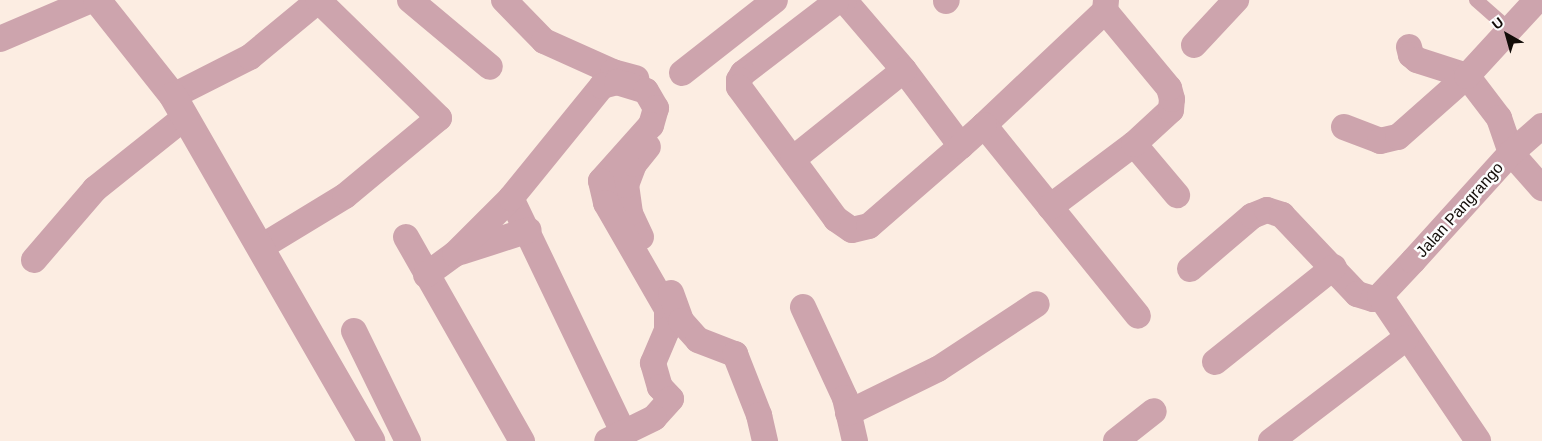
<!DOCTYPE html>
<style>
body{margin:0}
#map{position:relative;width:1542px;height:441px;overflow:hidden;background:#fcede2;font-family:Helvetica,sans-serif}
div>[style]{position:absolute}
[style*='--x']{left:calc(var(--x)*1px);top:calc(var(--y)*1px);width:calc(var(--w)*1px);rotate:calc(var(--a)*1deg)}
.service>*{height:14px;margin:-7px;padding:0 7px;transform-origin:7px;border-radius:7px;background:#cda4ad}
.minor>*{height:26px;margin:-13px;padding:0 13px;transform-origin:13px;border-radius:13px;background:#cda4ad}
.tertiary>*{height:28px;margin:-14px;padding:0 14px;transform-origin:14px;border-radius:14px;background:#cda4ad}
span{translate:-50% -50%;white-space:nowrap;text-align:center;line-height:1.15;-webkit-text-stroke:5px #fdfdfd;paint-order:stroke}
.street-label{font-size:16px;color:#120c08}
.north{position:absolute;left:1482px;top:10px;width:50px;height:50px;-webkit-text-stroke:4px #fdfdfd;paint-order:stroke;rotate:322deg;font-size:14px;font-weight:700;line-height:20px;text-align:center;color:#120c08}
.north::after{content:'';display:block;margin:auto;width:18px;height:22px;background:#120c08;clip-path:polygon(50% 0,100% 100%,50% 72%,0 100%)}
</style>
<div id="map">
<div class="service">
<div style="--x:1476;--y:0;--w:45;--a:41.4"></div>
</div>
<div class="minor">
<div style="--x:410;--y:0;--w:104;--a:39.9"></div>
<div style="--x:504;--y:0;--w:57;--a:45.7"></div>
<div style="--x:544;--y:41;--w:76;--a:24.2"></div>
<div style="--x:613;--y:72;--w:24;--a:15"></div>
<div style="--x:1106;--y:0;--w:11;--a:95"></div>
<div style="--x:1105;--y:11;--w:166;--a:136.7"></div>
<div style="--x:984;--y:125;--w:245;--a:51.1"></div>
<div style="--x:946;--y:1;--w:1;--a:-45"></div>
<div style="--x:0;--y:39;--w:99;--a:-23.2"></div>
<div style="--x:1194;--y:45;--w:62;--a:-47"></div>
<div style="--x:1409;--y:47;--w:8;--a:76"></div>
<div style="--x:1411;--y:55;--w:8;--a:40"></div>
<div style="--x:1417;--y:60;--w:52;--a:17.7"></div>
<div style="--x:1467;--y:76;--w:53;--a:52.7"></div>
<div style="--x:1499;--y:118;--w:37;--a:71"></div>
<div style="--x:1511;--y:153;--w:47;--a:48.5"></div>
<div style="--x:682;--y:73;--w:118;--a:-38.1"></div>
<div style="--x:173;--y:96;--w:86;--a:-26.9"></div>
<div style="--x:250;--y:57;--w:89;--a:-39.6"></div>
<div style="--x:1344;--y:127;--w:39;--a:21"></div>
<div style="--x:1380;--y:141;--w:18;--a:-13"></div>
<div style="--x:1398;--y:137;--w:92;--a:-41.5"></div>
<div style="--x:1467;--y:76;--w:103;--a:-47.4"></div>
<div style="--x:1134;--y:144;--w:67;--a:49.9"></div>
<div style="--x:961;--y:146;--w:95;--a:-126.9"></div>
<div style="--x:904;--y:70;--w:92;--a:-130.6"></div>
<div style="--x:844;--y:0;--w:8;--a:166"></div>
<div style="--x:836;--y:2;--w:117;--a:142.6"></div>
<div style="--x:743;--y:73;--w:8;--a:120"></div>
<div style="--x:739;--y:80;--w:7;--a:90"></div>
<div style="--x:739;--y:87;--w:164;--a:53.7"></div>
<div style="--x:836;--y:219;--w:19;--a:35"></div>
<div style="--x:852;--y:230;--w:17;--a:-13"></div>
<div style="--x:869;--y:226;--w:122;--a:-41"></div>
<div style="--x:961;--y:146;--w:31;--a:-42"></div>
<div style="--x:793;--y:159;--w:142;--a:-38.7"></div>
<div style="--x:511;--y:198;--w:262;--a:64.4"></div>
<div style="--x:1050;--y:207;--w:105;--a:-36.9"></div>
<div style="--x:1134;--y:144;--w:50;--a:-42.6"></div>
<div style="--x:1171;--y:110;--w:11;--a:-85"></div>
<div style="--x:1172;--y:99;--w:11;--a:-105"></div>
<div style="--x:1169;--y:88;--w:100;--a:-129.7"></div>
<div style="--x:406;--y:237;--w:235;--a:60.4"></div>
<div style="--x:641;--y:237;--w:26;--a:-115"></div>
<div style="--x:630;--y:213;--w:28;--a:-98"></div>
<div style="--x:626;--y:185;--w:22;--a:-69"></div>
<div style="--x:634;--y:164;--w:22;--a:-51"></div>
<div style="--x:261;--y:247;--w:98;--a:-31.3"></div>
<div style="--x:345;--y:196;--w:122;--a:-39.7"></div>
<div style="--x:439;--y:118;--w:168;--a:-135.7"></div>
<div style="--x:461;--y:252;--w:71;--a:-17.9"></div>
<div style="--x:34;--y:260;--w:94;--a:-49.3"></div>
<div style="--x:95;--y:189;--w:114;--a:-38.6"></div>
<div style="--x:1190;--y:269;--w:82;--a:-40.5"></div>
<div style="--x:1252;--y:216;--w:16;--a:-22"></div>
<div style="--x:1267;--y:210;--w:16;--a:18"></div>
<div style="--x:1282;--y:215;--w:109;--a:46.5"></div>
<div style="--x:1357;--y:294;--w:17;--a:17"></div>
<div style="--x:1373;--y:299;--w:8;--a:-23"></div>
<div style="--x:1380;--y:296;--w:48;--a:-46.7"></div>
<div style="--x:1413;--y:261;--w:146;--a:-47.8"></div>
<div style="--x:1511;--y:153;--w:41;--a:-41.1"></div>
<div style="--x:426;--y:275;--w:36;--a:-36"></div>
<div style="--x:455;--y:254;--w:79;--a:-45"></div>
<div style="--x:511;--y:198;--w:144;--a:-50.9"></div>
<div style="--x:602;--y:86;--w:16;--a:-15"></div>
<div style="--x:617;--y:82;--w:30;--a:17"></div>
<div style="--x:646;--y:91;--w:20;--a:60"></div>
<div style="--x:656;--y:108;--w:18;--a:106"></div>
<div style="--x:651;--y:125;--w:75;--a:131.8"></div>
<div style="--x:601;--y:181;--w:23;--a:77"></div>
<div style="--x:606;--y:203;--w:122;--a:60.1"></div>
<div style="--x:667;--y:309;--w:21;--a:90"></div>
<div style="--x:667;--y:330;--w:36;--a:113"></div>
<div style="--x:653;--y:363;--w:25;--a:74"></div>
<div style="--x:660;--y:387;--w:16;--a:47"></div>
<div style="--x:671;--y:399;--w:25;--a:132"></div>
<div style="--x:654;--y:418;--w:52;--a:153.9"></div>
<div style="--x:671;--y:293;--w:30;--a:70"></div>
<div style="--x:681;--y:321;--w:25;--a:48"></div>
<div style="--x:698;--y:340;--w:40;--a:21"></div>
<div style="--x:735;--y:354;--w:66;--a:68.5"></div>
<div style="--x:759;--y:415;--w:27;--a:77"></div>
<div style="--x:1380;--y:296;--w:175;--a:55.9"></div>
<div style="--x:803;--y:307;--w:100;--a:65.2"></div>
<div style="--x:845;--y:398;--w:44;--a:76.9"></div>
<div style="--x:354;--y:331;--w:123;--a:63.9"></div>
<div style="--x:1215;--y:362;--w:152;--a:-38.6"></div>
<div style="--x:848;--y:413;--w:100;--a:-26.1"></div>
<div style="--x:938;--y:369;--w:118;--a:-33.3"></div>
<div style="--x:1116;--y:441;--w:48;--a:-38.3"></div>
<div style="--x:1271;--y:441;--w:170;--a:-37.3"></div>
</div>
<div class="tertiary">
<div style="--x:97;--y:0;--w:122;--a:51.6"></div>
<div style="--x:173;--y:96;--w:398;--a:60.1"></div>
</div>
<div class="street-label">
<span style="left:1460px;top:210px;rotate:-48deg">Jalan Pangrango</span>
</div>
<div class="north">U</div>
</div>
